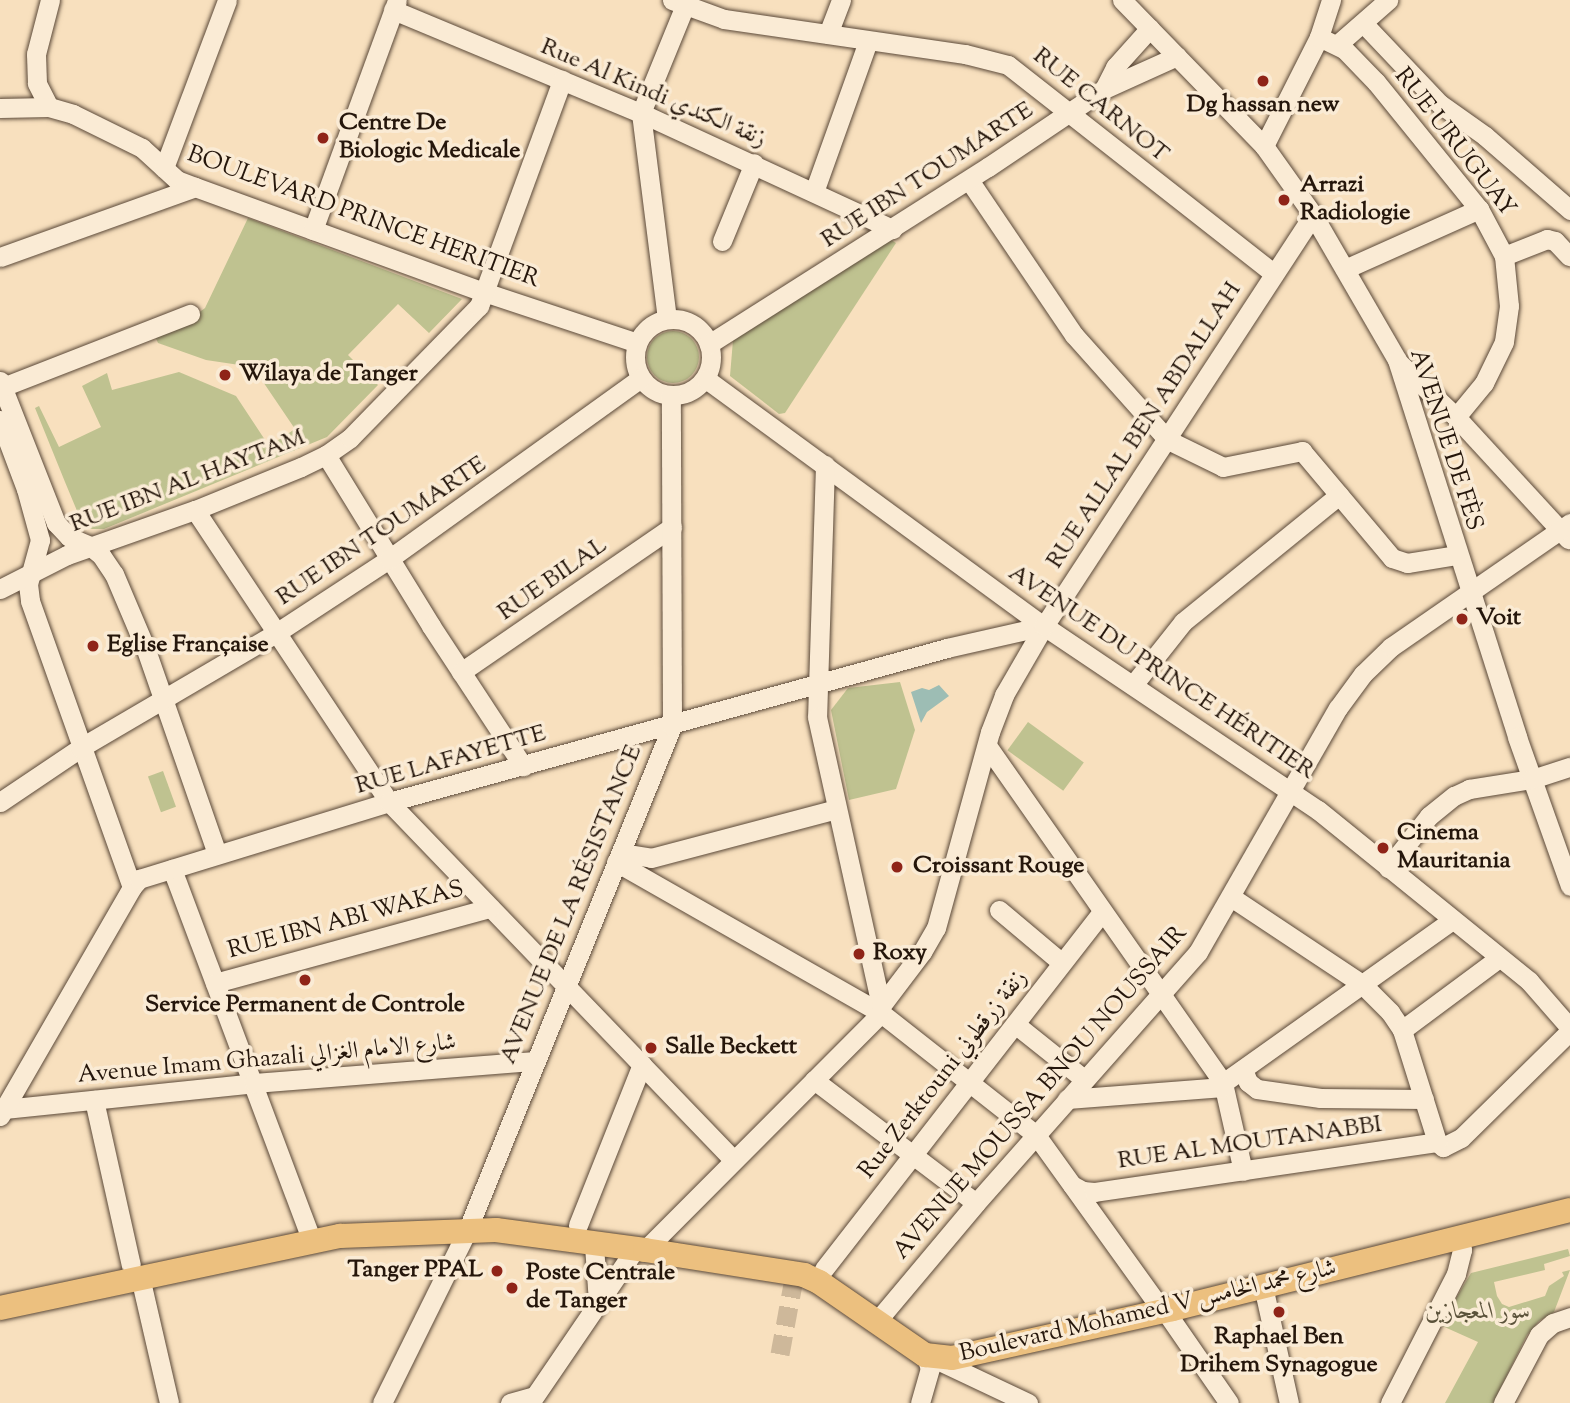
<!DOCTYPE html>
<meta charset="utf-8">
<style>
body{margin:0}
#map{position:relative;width:1570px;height:1403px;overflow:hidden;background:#f8e0be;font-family:"Sorts Mill Goudy",Amiri,serif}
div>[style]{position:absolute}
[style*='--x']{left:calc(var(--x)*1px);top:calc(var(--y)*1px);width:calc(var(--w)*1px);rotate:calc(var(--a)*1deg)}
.green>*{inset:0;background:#bfc290;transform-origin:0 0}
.round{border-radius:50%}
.water>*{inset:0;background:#9dbdb4}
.minor-tunnel>*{height:19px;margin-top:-9.5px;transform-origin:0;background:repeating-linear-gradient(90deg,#ceb89a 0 19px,transparent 0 29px)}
.roads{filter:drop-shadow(0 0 2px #5a4838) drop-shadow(0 0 2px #5a4838)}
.minor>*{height:19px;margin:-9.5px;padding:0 9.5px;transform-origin:9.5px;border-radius:9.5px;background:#faebd5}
.minor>.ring{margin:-9.5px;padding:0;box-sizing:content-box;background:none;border:19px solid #faebd5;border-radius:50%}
.major>*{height:24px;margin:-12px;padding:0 12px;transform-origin:12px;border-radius:12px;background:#ecc07f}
.dots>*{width:19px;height:19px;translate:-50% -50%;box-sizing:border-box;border:4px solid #faebd5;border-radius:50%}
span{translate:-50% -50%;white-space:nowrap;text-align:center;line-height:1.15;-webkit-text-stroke:7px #faebd5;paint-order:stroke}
.street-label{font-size:24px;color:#25160b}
.poi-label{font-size:24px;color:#25160b;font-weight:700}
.left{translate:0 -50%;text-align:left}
.right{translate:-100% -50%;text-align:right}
.park-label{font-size:24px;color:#5b523a;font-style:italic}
</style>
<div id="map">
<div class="green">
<div style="clip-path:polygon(248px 218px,462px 299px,429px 333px,398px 304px,348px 355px,378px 385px,327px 437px,104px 529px,91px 529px,80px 518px,65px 482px,35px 408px,39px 406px,59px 447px,101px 427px,82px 386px,107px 373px,112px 390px,179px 372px,236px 396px,269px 446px,295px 429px,253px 367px,206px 360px,158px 343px,153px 332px,190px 319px,205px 308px)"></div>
<div style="clip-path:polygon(888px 238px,896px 243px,785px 413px,779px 414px,730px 376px,733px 340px)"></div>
<div class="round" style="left:647px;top:331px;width:52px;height:52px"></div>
<div style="clip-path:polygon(900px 682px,915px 730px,896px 789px,849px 800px,831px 710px,848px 688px)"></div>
<div style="left:1028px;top:722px;width:69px;height:35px;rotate:36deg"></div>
<div style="left:163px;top:771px;width:38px;height:16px;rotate:70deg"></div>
<div style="clip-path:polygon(1568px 1249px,1570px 1256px,1544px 1264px,1545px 1270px,1494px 1282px,1497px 1296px,1502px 1304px,1509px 1307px,1545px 1296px,1549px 1286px,1564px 1276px,1562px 1272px,1570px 1270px,1554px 1312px,1539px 1321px,1527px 1335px,1493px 1403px,1445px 1403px,1478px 1342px,1440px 1325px,1471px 1273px)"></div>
</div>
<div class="water">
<div style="clip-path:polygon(939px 685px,949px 696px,927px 712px,921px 723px,911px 692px,922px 688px,929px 690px)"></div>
</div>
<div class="minor-tunnel">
<div style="--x:780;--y:1354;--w:82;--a:-79.5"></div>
</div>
<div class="roads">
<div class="minor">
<div style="--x:672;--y:0;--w:55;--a:20.1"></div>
<div style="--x:724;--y:19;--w:244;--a:8.3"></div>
<div style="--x:965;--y:54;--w:44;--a:14.3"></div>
<div style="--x:1008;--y:65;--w:337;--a:38.1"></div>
<div style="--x:1122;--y:0;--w:204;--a:45.8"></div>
<div style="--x:1264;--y:146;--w:85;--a:54.6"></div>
<div style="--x:1313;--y:215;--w:168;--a:59.9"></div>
<div style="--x:1397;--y:360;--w:396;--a:72.3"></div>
<div style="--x:1517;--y:737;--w:158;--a:70.4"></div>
<div style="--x:393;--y:10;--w:269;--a:22.6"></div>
<div style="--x:641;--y:113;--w:277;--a:24.8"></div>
<div style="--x:1363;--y:23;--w:112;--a:46.5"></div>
<div style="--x:1440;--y:104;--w:55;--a:35.4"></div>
<div style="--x:1485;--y:136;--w:113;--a:41"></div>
<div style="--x:828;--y:34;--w:36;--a:-69"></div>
<div style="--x:1319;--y:37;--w:28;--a:26"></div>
<div style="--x:1344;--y:49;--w:46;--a:45.9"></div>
<div style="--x:1376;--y:82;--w:164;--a:51"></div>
<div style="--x:1479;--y:209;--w:53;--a:62"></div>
<div style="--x:1504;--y:256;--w:50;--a:84.3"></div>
<div style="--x:1509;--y:306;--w:36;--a:98"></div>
<div style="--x:1504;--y:342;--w:46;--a:116"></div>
<div style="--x:1484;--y:383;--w:44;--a:129.5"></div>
<div style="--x:1338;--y:44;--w:67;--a:-41.3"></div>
<div style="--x:1104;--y:89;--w:25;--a:-63"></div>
<div style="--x:1115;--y:67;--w:52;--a:-48.1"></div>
<div style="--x:49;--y:107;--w:27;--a:-117"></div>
<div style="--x:37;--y:83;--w:29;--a:-92"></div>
<div style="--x:36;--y:54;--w:56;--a:-75.5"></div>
<div style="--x:0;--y:108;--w:49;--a:-1.2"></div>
<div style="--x:49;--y:107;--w:25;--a:16"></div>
<div style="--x:73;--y:114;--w:77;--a:26.2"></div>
<div style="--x:142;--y:148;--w:47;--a:42.4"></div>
<div style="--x:177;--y:180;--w:19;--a:21"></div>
<div style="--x:195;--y:187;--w:307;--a:20"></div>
<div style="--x:484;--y:292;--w:161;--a:18.4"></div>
<div style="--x:1264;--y:146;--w:122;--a:-63.2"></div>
<div style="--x:1319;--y:37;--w:39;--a:-72"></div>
<div style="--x:164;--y:168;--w:179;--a:-69.4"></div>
<div style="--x:969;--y:180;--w:187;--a:55.9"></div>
<div style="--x:1074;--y:335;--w:141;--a:48.2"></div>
<div style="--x:1168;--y:440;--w:61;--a:26.1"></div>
<div style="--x:1223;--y:467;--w:81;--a:-11.4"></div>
<div style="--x:1302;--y:451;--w:140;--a:49.9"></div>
<div style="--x:1392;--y:558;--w:16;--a:18"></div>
<div style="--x:1407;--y:563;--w:51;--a:-9.1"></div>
<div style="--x:814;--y:192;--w:160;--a:-70.3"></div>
<div style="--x:313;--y:230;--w:244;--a:-69.9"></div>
<div style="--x:722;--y:241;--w:84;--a:-67.7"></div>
<div style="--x:1504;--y:256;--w:46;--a:-21.6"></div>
<div style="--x:1547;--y:239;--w:8;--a:14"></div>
<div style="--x:1555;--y:241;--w:21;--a:47"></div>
<div style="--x:0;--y:257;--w:207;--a:-19.7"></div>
<div style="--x:1345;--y:269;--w:147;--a:-24.1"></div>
<div class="ring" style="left:635px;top:319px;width:57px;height:57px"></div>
<div style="--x:667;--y:319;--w:208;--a:-97.2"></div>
<div style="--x:641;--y:113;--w:122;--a:-67.8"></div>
<div style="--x:709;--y:344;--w:330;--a:-32.4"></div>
<div style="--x:988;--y:167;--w:140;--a:-33.9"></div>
<div style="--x:1104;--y:89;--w:80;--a:-24.3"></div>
<div style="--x:1400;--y:364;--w:77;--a:43.4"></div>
<div style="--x:1456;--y:417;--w:166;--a:47.4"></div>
<div style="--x:706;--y:379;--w:419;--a:36.2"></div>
<div style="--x:1044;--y:626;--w:330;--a:33.9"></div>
<div style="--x:1318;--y:810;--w:272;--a:39"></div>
<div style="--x:1529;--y:981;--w:62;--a:48.9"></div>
<div style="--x:0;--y:381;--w:153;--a:68.5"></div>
<div style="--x:56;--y:523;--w:19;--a:47"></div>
<div style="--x:69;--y:537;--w:23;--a:23"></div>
<div style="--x:90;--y:546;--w:14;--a:39"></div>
<div style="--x:101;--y:555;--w:23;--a:56"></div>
<div style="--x:114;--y:574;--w:79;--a:67"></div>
<div style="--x:145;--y:647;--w:219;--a:70.8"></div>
<div style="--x:0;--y:388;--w:204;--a:-21.3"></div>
<div style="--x:0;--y:420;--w:74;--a:69.4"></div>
<div style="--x:26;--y:489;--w:53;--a:74.6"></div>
<div style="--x:40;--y:540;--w:46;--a:105.3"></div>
<div style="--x:28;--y:584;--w:17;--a:83"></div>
<div style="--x:30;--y:601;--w:304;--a:70.4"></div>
<div style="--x:326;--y:455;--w:201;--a:58.4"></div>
<div style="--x:431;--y:626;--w:168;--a:56.7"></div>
<div style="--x:825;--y:465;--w:252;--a:91.8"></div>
<div style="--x:817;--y:717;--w:296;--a:77.5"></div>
<div style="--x:195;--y:510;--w:351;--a:56.4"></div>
<div style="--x:389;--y:802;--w:497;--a:46.1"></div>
<div style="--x:0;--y:589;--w:75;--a:-26.9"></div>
<div style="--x:67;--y:555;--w:136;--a:-19.4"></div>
<div style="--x:195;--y:510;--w:114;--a:-22.1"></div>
<div style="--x:301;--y:467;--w:28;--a:-26"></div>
<div style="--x:326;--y:455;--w:29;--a:-35"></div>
<div style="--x:350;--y:438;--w:185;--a:-45.7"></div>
<div style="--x:479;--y:306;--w:241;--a:-69.8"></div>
<div style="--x:461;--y:672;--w:256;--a:-34.5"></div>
<div style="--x:1133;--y:685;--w:80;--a:-51.6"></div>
<div style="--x:1183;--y:622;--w:201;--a:-39.1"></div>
<div style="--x:988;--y:747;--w:410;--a:55"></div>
<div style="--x:1223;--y:1083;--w:90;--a:77.2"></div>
<div style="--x:0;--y:802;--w:97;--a:-34"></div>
<div style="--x:80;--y:748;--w:227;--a:-30.4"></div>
<div style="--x:276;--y:633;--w:135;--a:-33.2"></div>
<div style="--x:389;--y:559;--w:310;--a:-35.7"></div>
<div style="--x:621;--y:853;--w:30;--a:9"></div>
<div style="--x:651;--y:858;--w:192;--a:-14.8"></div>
<div style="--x:616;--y:862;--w:305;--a:29.7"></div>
<div style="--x:881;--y:1013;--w:197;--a:38.2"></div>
<div style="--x:1036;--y:1135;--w:206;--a:54.3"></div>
<div style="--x:1388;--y:868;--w:66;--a:-51.7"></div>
<div style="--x:1429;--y:816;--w:32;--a:-39"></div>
<div style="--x:1454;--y:796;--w:17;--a:-25"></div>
<div style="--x:1469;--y:789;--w:64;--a:-9"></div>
<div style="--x:1532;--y:779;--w:40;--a:-18"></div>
<div style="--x:172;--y:869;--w:397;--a:69.4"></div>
<div style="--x:1231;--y:897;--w:157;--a:33.6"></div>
<div style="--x:1362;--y:984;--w:40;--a:45"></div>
<div style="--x:1390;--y:1012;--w:22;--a:56"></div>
<div style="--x:1402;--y:1030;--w:117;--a:72.6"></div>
<div style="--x:1437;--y:1142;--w:8;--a:40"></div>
<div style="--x:1443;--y:1147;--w:20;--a:-27"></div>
<div style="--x:1461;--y:1138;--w:153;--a:-44.5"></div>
<div style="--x:999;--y:910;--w:82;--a:40.1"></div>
<div style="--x:215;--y:983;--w:285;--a:-15.3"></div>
<div style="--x:1015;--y:1024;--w:88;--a:38.6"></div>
<div style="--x:1402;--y:1030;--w:121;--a:-36.6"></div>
<div style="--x:1243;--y:1069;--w:14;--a:69"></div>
<div style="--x:1248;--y:1082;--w:11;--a:38"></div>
<div style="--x:1257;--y:1089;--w:64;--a:8.1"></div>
<div style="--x:1320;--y:1098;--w:104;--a:0.6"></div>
<div style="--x:814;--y:1080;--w:203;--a:37.2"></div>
<div style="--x:1223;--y:1083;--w:280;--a:-35.4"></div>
<div style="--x:1067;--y:1099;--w:157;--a:-4.4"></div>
<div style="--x:94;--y:1100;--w:169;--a:77.4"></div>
<div style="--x:4;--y:1109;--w:251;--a:-5.9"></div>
<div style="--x:254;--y:1083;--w:282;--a:-4.5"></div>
<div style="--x:0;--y:1116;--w:264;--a:-60"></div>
<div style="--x:132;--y:887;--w:11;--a:-49"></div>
<div style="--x:139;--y:879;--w:262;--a:-17.1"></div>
<div style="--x:389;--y:802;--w:579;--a:-15.43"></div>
<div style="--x:947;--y:648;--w:99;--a:-12.8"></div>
<div style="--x:1072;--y:1185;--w:13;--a:29"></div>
<div style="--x:1083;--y:1191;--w:11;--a:5"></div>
<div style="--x:1094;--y:1192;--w:347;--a:-8.3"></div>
<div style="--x:578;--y:1225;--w:173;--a:-68.3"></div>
<div style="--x:594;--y:1245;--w:57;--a:86"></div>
<div style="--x:645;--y:1250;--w:334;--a:-45.1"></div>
<div style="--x:881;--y:1013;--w:7;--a:-90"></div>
<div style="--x:881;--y:1006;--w:68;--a:-52.8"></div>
<div style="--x:922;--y:952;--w:28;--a:-60"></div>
<div style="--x:936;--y:928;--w:203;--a:-74.6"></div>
<div style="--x:990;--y:732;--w:40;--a:-69"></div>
<div style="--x:1004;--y:695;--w:80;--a:-59.9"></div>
<div style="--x:1044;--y:626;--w:491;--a:-56.8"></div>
<div style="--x:824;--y:1269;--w:452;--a:-52.1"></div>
<div style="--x:140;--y:1277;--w:129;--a:77"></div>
<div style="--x:1263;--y:1286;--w:120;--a:77.5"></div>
<div style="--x:1168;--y:1315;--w:107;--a:55.3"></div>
<div style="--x:877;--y:1321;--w:154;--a:-50"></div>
<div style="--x:976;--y:1203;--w:335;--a:-48.5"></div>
<div style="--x:1198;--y:952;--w:281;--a:-60.2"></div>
<div style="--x:1338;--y:708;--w:42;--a:-53.7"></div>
<div style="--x:1363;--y:674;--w:39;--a:-44"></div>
<div style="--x:1391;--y:647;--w:218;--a:-34.7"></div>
<div style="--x:935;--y:1359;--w:103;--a:25.3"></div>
<div style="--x:382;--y:1403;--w:192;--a:-63.7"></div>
<div style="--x:467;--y:1231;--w:545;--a:-67.91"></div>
<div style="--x:672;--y:726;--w:330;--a:-90.2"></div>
<div style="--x:510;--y:1403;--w:25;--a:-16"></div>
<div style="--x:530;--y:1403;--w:186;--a:-55.7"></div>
<div style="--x:920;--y:1403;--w:36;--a:-74"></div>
<div style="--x:930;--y:1368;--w:14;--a:-111"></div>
<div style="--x:1390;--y:1403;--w:145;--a:-62.9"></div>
<div style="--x:1456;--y:1274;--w:25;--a:-76"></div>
<div style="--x:1462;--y:1250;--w:12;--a:-104"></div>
<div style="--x:1503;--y:1403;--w:77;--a:-62.1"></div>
<div style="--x:1539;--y:1335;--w:18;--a:-41"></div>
<div style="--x:1553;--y:1323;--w:18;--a:-19"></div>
</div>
<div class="major">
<div style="--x:0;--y:1308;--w:348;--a:-12"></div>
<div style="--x:340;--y:1236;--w:156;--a:-2.2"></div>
<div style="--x:496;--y:1230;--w:150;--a:7.6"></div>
<div style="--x:645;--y:1250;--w:161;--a:8.9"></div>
<div style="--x:804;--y:1275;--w:17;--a:25"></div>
<div style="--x:819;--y:1282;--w:129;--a:34.6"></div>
<div style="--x:925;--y:1355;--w:27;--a:6"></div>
<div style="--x:952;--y:1358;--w:226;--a:-12.5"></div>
<div style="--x:1173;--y:1309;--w:409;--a:-14"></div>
</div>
</div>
<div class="dots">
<div style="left:1263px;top:81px;background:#8f2418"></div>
<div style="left:323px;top:138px;background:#8f2418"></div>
<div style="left:1284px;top:200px;background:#8f2418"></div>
<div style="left:225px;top:375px;background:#8f2418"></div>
<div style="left:1462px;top:619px;background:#8f2418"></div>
<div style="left:93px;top:646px;background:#8f2418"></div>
<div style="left:1383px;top:848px;background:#8f2418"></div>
<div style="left:897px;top:867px;background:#8f2418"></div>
<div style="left:859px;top:954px;background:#8f2418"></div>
<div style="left:305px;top:980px;background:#8f2418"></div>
<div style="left:651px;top:1048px;background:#8f2418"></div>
<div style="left:497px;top:1271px;background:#8f2418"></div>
<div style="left:512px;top:1288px;background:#8f2418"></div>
<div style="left:1279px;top:1312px;background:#8f2418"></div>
</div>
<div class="street-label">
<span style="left:653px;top:94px;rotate:23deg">Rue Al Kindi زنقة الكندي</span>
<span style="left:1100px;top:106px;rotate:39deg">RUE CARNOT</span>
<span style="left:1454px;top:143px;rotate:52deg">RUE URUGUAY</span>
<span style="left:928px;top:176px;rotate:-33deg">RUE IBN TOUMARTE</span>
<span style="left:363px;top:218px;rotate:20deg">BOULEVARD PRINCE HERITIER</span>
<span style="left:1145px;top:426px;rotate:-57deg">RUE ALLAL BEN ABDALLAH</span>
<span style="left:1445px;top:440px;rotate:72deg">AVENUE DE FÈS</span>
<span style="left:188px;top:482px;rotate:-21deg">RUE IBN AL HAYTAM</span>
<span style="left:382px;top:532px;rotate:-34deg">RUE IBN TOUMARTE</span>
<span style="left:553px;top:580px;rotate:-35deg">RUE BILAL</span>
<span style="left:1161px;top:673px;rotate:34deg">AVENUE DU PRINCE HÉRITIER</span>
<span style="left:451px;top:761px;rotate:-16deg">RUE LAFAYETTE</span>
<span style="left:572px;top:905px;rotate:-68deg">AVENUE DE LA RÉSISTANCE</span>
<span style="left:346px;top:921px;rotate:-15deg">RUE IBN ABI WAKAS</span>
<span style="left:267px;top:1060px;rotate:-5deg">Avenue Imam Ghazali شارع الامام الغزالي</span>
<span style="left:944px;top:1075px;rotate:-52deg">Rue Zerktouni زنقة زرقطوني</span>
<span style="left:1041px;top:1093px;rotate:-49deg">AVENUE MOUSSA BNOU NOUSSAIR</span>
<span style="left:1250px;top:1144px;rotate:-8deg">RUE AL MOUTANABBI</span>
<span style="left:1148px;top:1312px;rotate:-13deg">Boulevard Mohamed V شارع محمد الخامس</span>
</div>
<div class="poi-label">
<span style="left:1263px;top:106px">Dg hassan new</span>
<span class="left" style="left:339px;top:138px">Centre De<br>Biologic Medicale</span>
<span class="left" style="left:1300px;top:200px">Arrazi<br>Radiologie</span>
<span class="left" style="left:239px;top:375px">Wilaya de Tanger</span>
<span class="left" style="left:1476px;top:619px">Voit</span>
<span class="left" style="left:107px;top:646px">Eglise Française</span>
<span class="left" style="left:1397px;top:848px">Cinema<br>Mauritania</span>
<span class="left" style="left:913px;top:867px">Croissant Rouge</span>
<span class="left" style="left:873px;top:954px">Roxy</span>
<span style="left:305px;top:1006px">Service Permanent de Controle</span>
<span class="left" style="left:665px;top:1048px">Salle Beckett</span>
<span class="right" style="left:483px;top:1271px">Tanger PPAL</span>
<span class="left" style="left:526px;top:1288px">Poste Centrale<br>de Tanger</span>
<span style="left:1279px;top:1352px">Raphael Ben<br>Drihem Synagogue</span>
</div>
<div class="park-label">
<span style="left:1478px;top:1313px">سور المعجازين</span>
</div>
</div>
